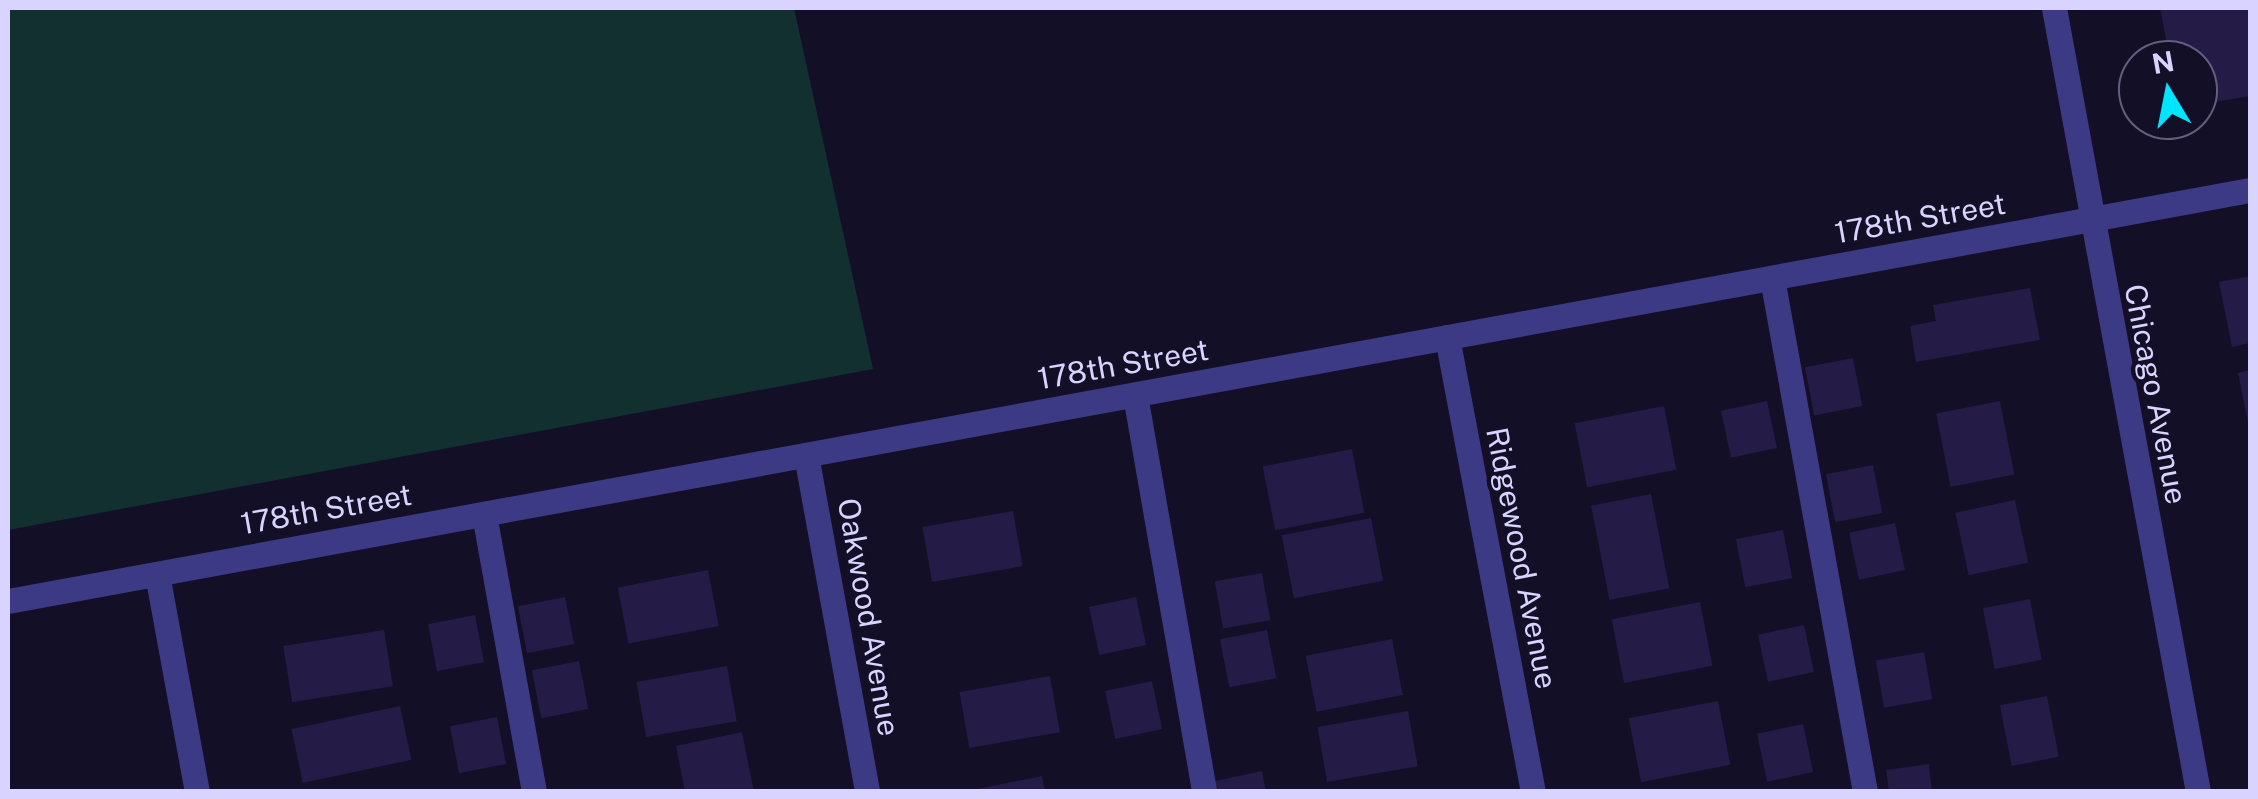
<!DOCTYPE html>
<style>
body{margin:0}
#map{position:relative;width:2258px;height:799px;overflow:hidden;background:#130f26;font-family:"Public Sans",sans-serif}
div>[style]{position:absolute}
[style*='--x']{left:calc(var(--x)*1px);top:calc(var(--y)*1px);width:calc(var(--w)*1px);rotate:calc(var(--a)*1deg)}
.green>*{inset:0;background:#12302f}
.building>*{inset:0;background:#241b47;transform-origin:0 0}
.minor>*{height:25px;margin:-12.5px;padding:0 12.5px;transform-origin:12.5px;border-radius:12.5px;background:#3d3a85}
span{translate:-50% -50%;white-space:nowrap;text-align:center;line-height:1.15;-webkit-text-stroke:9px #130f26;paint-order:stroke}
.street-label{font-size:30px;color:#d9d4ff}
.frame{position:absolute;inset:0;border:10px solid #d9d4ff;pointer-events:none}
.north{position:absolute;left:2118px;top:40px;width:100px;height:100px;box-sizing:border-box;background:#130f26;border:2px solid #625e7d;border-radius:50%;rotate:350deg;font-size:28px;font-weight:700;line-height:40px;text-align:center;color:#d9d4ff}
.north::after{content:'';display:block;margin:auto;width:35px;height:45px;background:#00e5ff;clip-path:polygon(50% 0,100% 100%,50% 72%,0 100%)}
</style>
<div id="map">
<div class="green">
<div style="clip-path:polygon(8px 8px,794px 8px,873px 369px,8px 530px)"></div>
</div>
<div class="building">
<div style="clip-path:polygon(2160px 8px,2250px 8px,2250px 96px,2198px 105px,2198px 60px,2170px 60px)"></div>
<div style="clip-path:polygon(2250px 276px,2250px 343px,2232px 347px,2219px 282px)"></div>
<div style="clip-path:polygon(2030px 288px,2040px 340px,1916px 362px,1910px 326px,1936px 321px,1933px 305px)"></div>
<div style="left:1853px;top:358px;width:49px;height:49px;rotate:79deg"></div>
<div style="clip-path:polygon(2250px 370px,2250px 428px,2249px 428px,2238px 373px)"></div>
<div style="left:1767px;top:401px;width:48px;height:47px;rotate:78deg"></div>
<div style="left:2000px;top:401px;width:75px;height:65px;rotate:79deg"></div>
<div style="left:1664px;top:406px;width:65px;height:91px;rotate:79deg"></div>
<div style="left:1352px;top:449px;width:65px;height:91px;rotate:79deg"></div>
<div style="left:1873px;top:465px;width:49px;height:48px;rotate:79deg"></div>
<div style="left:1651px;top:494px;width:96px;height:61px;rotate:79deg"></div>
<div style="left:2015px;top:500px;width:64px;height:61px;rotate:78deg"></div>
<div style="left:1013px;top:511px;width:56px;height:92px;rotate:80deg"></div>
<div style="left:1371px;top:518px;width:64px;height:91px;rotate:79deg"></div>
<div style="left:1895px;top:523px;width:48px;height:47px;rotate:78deg"></div>
<div style="left:1783px;top:530px;width:49px;height:48px;rotate:79deg"></div>
<div style="left:708px;top:570px;width:57px;height:92px;rotate:79deg"></div>
<div style="left:1262px;top:573px;width:48px;height:48px;rotate:80deg"></div>
<div style="left:565px;top:597px;width:48px;height:48px;rotate:79deg"></div>
<div style="left:1136px;top:597px;width:49px;height:48px;rotate:78deg"></div>
<div style="left:2030px;top:599px;width:62px;height:48px;rotate:79deg"></div>
<div style="left:1700px;top:602px;width:65px;height:90px;rotate:79deg"></div>
<div style="left:475px;top:615px;width:48px;height:48px;rotate:79deg"></div>
<div style="left:1804px;top:625px;width:48px;height:47px;rotate:78deg"></div>
<div style="left:384px;top:630px;width:57px;height:102px;rotate:81deg"></div>
<div style="left:1267px;top:630px;width:49px;height:48px;rotate:79deg"></div>
<div style="left:1392px;top:639px;width:57px;height:88px;rotate:79deg"></div>
<div style="left:1924px;top:652px;width:48px;height:49px;rotate:80deg"></div>
<div style="left:579px;top:661px;width:49px;height:48px;rotate:79deg"></div>
<div style="left:727px;top:666px;width:56px;height:92px;rotate:80deg"></div>
<div style="left:1050px;top:676px;width:57px;height:92px;rotate:80deg"></div>
<div style="left:1152px;top:681px;width:49px;height:48px;rotate:78deg"></div>
<div style="left:2047px;top:696px;width:62px;height:48px;rotate:79deg"></div>
<div style="left:1718px;top:701px;width:65px;height:91px;rotate:79deg"></div>
<div style="left:400px;top:706px;width:55px;height:111px;rotate:78deg"></div>
<div style="left:1408px;top:711px;width:56px;height:92px;rotate:80deg"></div>
<div style="left:497px;top:717px;width:48px;height:48px;rotate:79deg"></div>
<div style="left:1803px;top:724px;width:49px;height:47px;rotate:78deg"></div>
<div style="clip-path:polygon(742px 732px,754px 792px,685px 792px,676px 746px)"></div>
<div style="clip-path:polygon(1929px 764px,1932px 792px,1889px 792px,1886px 770px)"></div>
<div style="clip-path:polygon(1262px 771px,1266px 792px,1217px 792px,1215px 781px)"></div>
<div style="clip-path:polygon(1042px 776px,1045px 792px,972px 792px,972px 790px)"></div>
</div>
<div class="minor">
<div style="--x:2054;--y:8;--w:797;--a:79.59"></div>
<div style="--x:1772;--y:278;--w:522;--a:79.74"></div>
<div style="--x:1447;--y:337;--w:463;--a:79.3"></div>
<div style="--x:1135;--y:395;--w:403;--a:80.1"></div>
<div style="--x:806;--y:455;--w:342;--a:79.7"></div>
<div style="--x:484;--y:514;--w:282;--a:79.8"></div>
<div style="--x:157;--y:574;--w:222;--a:79.6"></div>
<div style="--x:8;--y:601;--w:2279;--a:-10.39"></div>
</div>
<div class="street-label">
<span style="left:1920px;top:218px;rotate:-10deg">178th Street</span>
<span style="left:1123px;top:364px;rotate:-10deg">178th Street</span>
<span style="left:2156px;top:394px;rotate:79deg">Chicago Avenue</span>
<span style="left:326px;top:509px;rotate:-10deg">178th Street</span>
<span style="left:1522px;top:558px;rotate:79deg">Ridgewood Avenue</span>
<span style="left:869px;top:617px;rotate:80deg">Oakwood Avenue</span>
</div>
<div class="frame"></div>
<div class="north">N</div>
</div>
